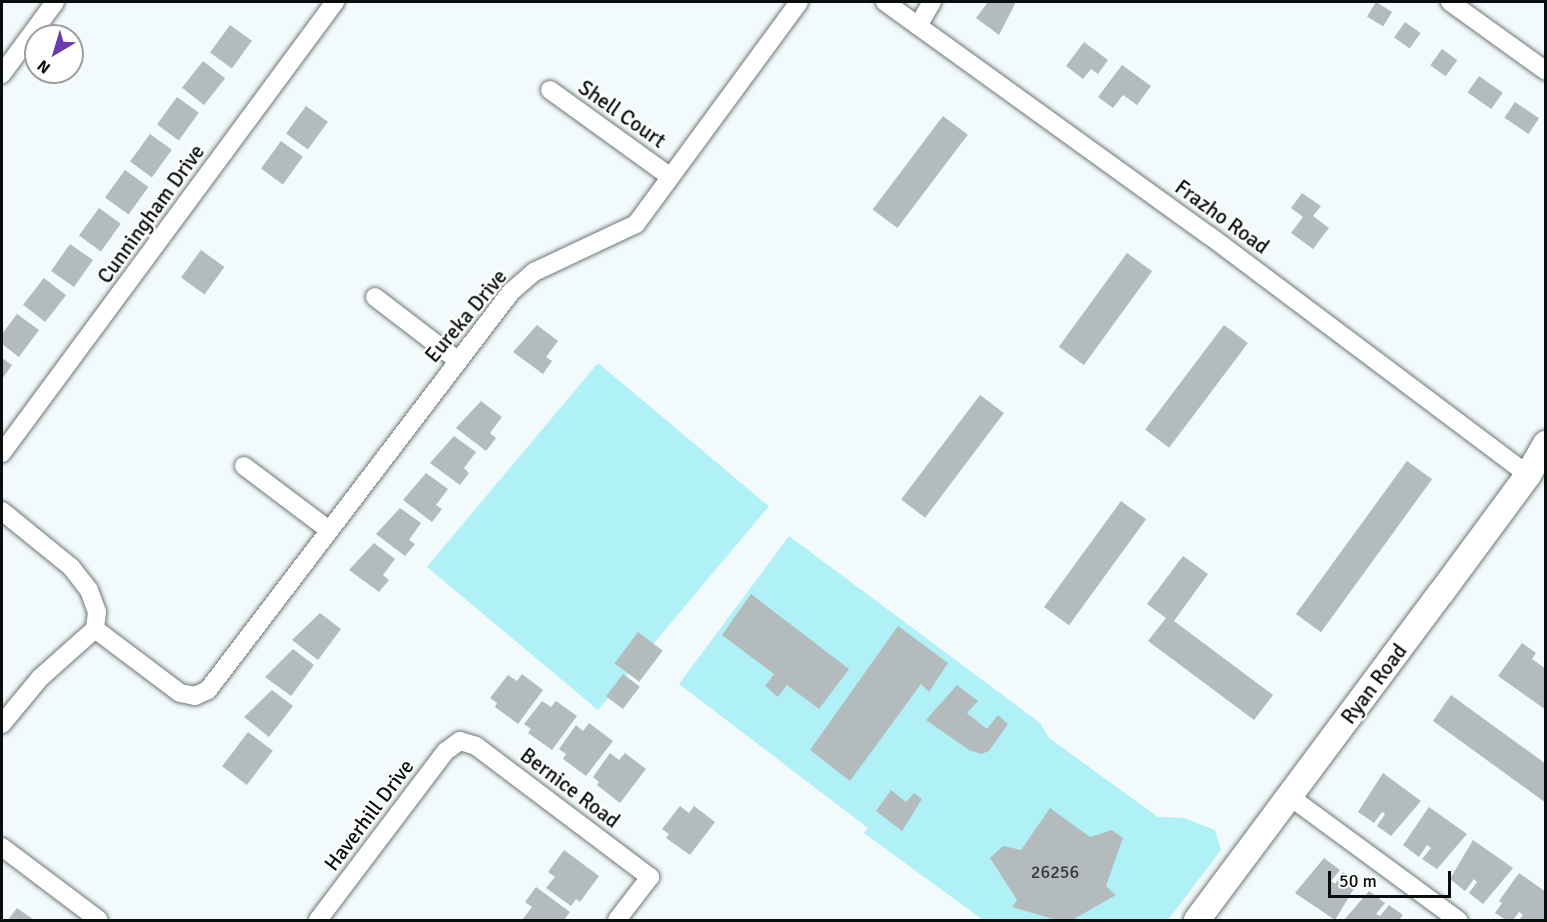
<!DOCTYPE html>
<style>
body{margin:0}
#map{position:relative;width:1547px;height:922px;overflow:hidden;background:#f2fafb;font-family:Signika,sans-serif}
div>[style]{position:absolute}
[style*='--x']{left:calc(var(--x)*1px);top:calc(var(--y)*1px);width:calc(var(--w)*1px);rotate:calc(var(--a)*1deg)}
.green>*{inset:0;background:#aff1f7;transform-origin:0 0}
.building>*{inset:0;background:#b3bbbd;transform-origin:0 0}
.roads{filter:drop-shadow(0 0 2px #6f7677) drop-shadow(0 0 2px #6f7677)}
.street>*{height:18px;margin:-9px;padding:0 9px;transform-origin:9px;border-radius:9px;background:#fff}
.secondary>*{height:26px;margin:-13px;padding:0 13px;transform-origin:13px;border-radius:13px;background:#fff}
span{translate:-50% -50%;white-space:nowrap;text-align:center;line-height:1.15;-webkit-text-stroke:4.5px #fff;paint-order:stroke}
.number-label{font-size:18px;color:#35393a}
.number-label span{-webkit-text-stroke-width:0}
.street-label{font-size:21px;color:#0b0e0e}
.frame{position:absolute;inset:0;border:3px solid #0b0e0e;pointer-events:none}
.north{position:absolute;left:24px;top:24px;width:60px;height:60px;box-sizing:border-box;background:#fff;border:2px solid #9d9f9f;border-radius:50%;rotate:218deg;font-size:16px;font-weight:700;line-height:24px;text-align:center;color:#0b0e0e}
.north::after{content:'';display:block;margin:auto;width:21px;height:27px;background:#693ab1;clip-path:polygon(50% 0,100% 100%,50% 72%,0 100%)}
.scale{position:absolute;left:1328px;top:871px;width:123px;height:27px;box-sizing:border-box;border:3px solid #0b0e0e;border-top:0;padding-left:8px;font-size:18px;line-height:21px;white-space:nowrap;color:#0b0e0e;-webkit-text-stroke:4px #fff;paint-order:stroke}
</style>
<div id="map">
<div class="green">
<div style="left:598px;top:363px;width:223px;height:266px;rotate:40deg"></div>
<div style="clip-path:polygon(789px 536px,1040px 723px,1049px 738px,1158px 817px,1184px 818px,1215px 830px,1221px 850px,1168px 920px,983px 920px,864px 833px,868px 828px,679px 684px)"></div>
</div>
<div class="building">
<div style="clip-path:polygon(988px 2px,1016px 2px,999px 35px,976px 18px)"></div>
<div style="left:1376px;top:2px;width:19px;height:17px;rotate:32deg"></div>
<div style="left:1405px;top:22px;width:19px;height:19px;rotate:35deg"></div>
<div style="left:230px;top:25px;width:27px;height:34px;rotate:36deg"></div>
<div style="clip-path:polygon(1084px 42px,1108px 60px,1098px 74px,1091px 69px,1083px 79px,1066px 66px)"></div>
<div style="left:1442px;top:49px;width:19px;height:20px;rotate:36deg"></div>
<div style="left:203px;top:61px;width:28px;height:34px;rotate:38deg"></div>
<div style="clip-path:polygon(1122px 65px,1151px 86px,1137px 105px,1123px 95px,1113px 108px,1098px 97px)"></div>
<div style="left:1479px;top:76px;width:29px;height:20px;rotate:35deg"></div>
<div style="left:177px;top:97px;width:27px;height:34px;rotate:36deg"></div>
<div style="left:1515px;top:102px;width:29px;height:19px;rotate:34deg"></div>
<div style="left:306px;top:106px;width:27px;height:34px;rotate:36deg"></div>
<div style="left:943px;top:116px;width:31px;height:117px;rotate:37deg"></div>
<div style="left:150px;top:134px;width:27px;height:34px;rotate:36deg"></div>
<div style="left:281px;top:141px;width:27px;height:34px;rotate:36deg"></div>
<div style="left:125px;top:170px;width:29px;height:34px;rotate:36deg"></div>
<div style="clip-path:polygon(1302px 193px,1321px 206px,1313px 216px,1329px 228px,1313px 249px,1291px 233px,1303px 217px,1291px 208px)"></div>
<div style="left:99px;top:208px;width:27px;height:34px;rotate:36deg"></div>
<div style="left:70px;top:244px;width:28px;height:33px;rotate:35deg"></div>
<div style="left:201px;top:250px;width:29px;height:34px;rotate:36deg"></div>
<div style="left:1127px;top:253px;width:31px;height:116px;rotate:36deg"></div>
<div style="left:44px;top:278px;width:28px;height:34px;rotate:38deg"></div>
<div style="clip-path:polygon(17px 314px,39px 330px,19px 357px,2px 344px,2px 334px)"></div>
<div style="clip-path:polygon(537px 325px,558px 341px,546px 357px,552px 361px,543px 374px,513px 352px)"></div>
<div style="left:1224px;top:325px;width:30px;height:131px;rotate:37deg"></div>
<div style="clip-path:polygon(2px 358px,12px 365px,2px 379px)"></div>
<div style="left:980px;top:395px;width:30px;height:131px;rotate:37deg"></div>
<div style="clip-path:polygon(481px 401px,502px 417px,490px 433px,496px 438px,486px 451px,456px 428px)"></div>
<div style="clip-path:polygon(454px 436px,476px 452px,464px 468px,469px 473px,460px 485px,430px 463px)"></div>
<div style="left:1407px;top:461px;width:31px;height:189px;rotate:36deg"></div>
<div style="clip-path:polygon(426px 473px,448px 489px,436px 505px,442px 509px,432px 522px,403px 500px)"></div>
<div style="left:1121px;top:501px;width:31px;height:131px;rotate:36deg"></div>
<div style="clip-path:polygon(400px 508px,421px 523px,409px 540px,415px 544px,405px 556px,376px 534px)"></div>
<div style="clip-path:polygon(374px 543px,395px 559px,383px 575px,389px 580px,379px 592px,349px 570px)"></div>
<div style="clip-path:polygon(1183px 556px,1208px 574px,1174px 621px,1273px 695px,1254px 720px,1148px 641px,1166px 618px,1147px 604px)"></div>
<div style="clip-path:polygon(751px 594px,849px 669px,819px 709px,787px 685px,778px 697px,765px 686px,774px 674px,722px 635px)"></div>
<div style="clip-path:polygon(320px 613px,341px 629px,318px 660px,292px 640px)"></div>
<div style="clip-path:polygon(898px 626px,948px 663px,929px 692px,921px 684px,850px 781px,810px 750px)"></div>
<div style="left:638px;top:632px;width:31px;height:39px;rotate:37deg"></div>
<div style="clip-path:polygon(1522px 643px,1536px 653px,1532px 659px,1546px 669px,1546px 710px,1498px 676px)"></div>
<div style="clip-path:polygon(293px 649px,314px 665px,291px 696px,265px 677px)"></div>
<div style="clip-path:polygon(522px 674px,543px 690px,518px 724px,495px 707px,497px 703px,490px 698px,508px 675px,517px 681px)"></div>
<div style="left:623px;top:674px;width:21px;height:28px;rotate:37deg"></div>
<div style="clip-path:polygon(957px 685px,978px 701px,967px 713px,987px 729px,998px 715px,1008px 724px,989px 751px,981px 754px,969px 750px,926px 720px)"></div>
<div style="clip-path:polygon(272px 690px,293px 706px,269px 737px,244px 717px)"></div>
<div style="clip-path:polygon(1451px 695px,1546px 764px,1546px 803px,1433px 721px)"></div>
<div style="clip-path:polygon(542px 701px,551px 707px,556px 701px,577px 716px,552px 750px,528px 733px,531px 729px,524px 724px)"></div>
<div style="clip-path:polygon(589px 723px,613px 741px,586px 776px,563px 759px,566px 754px,559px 749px,576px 725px,583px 731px)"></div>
<div style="left:248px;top:732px;width:31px;height:43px;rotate:37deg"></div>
<div style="clip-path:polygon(610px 753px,619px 760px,625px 753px,646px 769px,620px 803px,597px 785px,599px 782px,593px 777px)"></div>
<div style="clip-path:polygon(1383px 773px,1421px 801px,1391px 836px,1377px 826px,1385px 814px,1382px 812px,1374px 823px,1358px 812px)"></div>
<div style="clip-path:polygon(891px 790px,906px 802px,914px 793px,922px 799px,902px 831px,876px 811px)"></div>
<div style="clip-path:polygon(680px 806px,689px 813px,694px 806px,715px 822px,690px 855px,666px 838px,669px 834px,662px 829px)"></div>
<div style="clip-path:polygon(1429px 807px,1467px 834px,1437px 869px,1422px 859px,1431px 848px,1427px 845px,1419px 857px,1403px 845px)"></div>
<div style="clip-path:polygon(1050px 808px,1090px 837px,1112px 830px,1123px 838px,1106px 886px,1116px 895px,1072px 920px,1057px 920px,1012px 907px,1017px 900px,990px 858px,1003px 846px,1021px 850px)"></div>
<div style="clip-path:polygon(1473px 840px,1513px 868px,1483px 904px,1469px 893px,1477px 882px,1474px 879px,1465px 891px,1450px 879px)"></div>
<div style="clip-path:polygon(564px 850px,599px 876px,580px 902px,576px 899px,571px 906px,546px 888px,555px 877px,548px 872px)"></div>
<div style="clip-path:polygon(1324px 858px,1340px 870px,1331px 881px,1335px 884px,1343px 872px,1358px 882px,1335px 920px,1295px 893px)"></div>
<div style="clip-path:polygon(1519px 873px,1546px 892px,1546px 920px,1519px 920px,1523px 915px,1519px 912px,1513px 920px,1506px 920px,1495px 913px,1502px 903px,1499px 901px)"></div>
<div style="clip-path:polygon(536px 887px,570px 912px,564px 920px,522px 920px,532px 907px,525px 902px)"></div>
<div style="clip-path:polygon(1369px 891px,1385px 903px,1376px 914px,1380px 916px,1389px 905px,1403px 915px,1399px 920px,1344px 920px)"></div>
<div style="clip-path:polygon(17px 908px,34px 920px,8px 920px)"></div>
</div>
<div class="roads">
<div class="street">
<div style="--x:885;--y:2;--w:400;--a:35.8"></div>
<div style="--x:1210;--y:236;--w:398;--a:36.9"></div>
<div style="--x:1450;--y:2;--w:118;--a:35.7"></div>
<div style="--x:918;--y:26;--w:28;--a:-60"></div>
<div style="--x:2;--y:74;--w:89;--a:-53.6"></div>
<div style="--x:550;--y:90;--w:145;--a:35.8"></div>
<div style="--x:375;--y:297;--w:103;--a:37.5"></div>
<div style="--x:2;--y:453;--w:561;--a:-53.56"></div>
<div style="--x:244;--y:466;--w:106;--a:37"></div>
<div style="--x:2;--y:511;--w:89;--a:39.1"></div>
<div style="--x:71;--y:567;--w:29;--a:52"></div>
<div style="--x:89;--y:590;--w:23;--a:70"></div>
<div style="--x:97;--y:612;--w:17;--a:97"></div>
<div style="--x:95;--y:629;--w:106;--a:37"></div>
<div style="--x:180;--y:693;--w:15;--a:11"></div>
<div style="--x:195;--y:696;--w:14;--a:-25"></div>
<div style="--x:208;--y:690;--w:500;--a:-52.72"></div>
<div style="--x:511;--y:292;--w:30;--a:-41"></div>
<div style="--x:534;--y:272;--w:113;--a:-25.2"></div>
<div style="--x:636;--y:224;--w:275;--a:-53.7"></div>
<div style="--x:2;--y:724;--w:60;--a:-50.4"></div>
<div style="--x:40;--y:678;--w:74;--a:-41.7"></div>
<div style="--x:1289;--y:796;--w:210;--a:36.3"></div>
<div style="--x:2;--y:847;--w:121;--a:37"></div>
<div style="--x:318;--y:920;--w:212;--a:-52.9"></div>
<div style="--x:446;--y:751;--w:17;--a:-36"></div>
<div style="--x:460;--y:741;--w:17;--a:17"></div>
<div style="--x:476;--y:746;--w:218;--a:37"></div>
<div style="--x:650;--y:877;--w:54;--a:127.5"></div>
</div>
<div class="secondary">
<div style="--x:1197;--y:920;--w:408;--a:-53.3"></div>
<div style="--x:1441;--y:593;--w:147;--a:-53.6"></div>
<div style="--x:1528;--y:475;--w:36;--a:-60"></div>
</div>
</div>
<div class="number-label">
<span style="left:1055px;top:872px">26256</span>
</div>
<div class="street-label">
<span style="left:622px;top:114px;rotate:35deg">Shell Court</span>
<span style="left:151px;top:214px;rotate:-54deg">Cunningham Drive</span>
<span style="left:1222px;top:217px;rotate:36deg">Frazho Road</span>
<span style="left:466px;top:316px;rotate:-50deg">Eureka Drive</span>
<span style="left:1374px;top:684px;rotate:-53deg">Ryan Road</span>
<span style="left:570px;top:788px;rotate:37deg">Bernice Road</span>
<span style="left:369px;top:815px;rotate:-53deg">Haverhill Drive</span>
</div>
<div class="frame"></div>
<div class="north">N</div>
<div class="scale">50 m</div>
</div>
